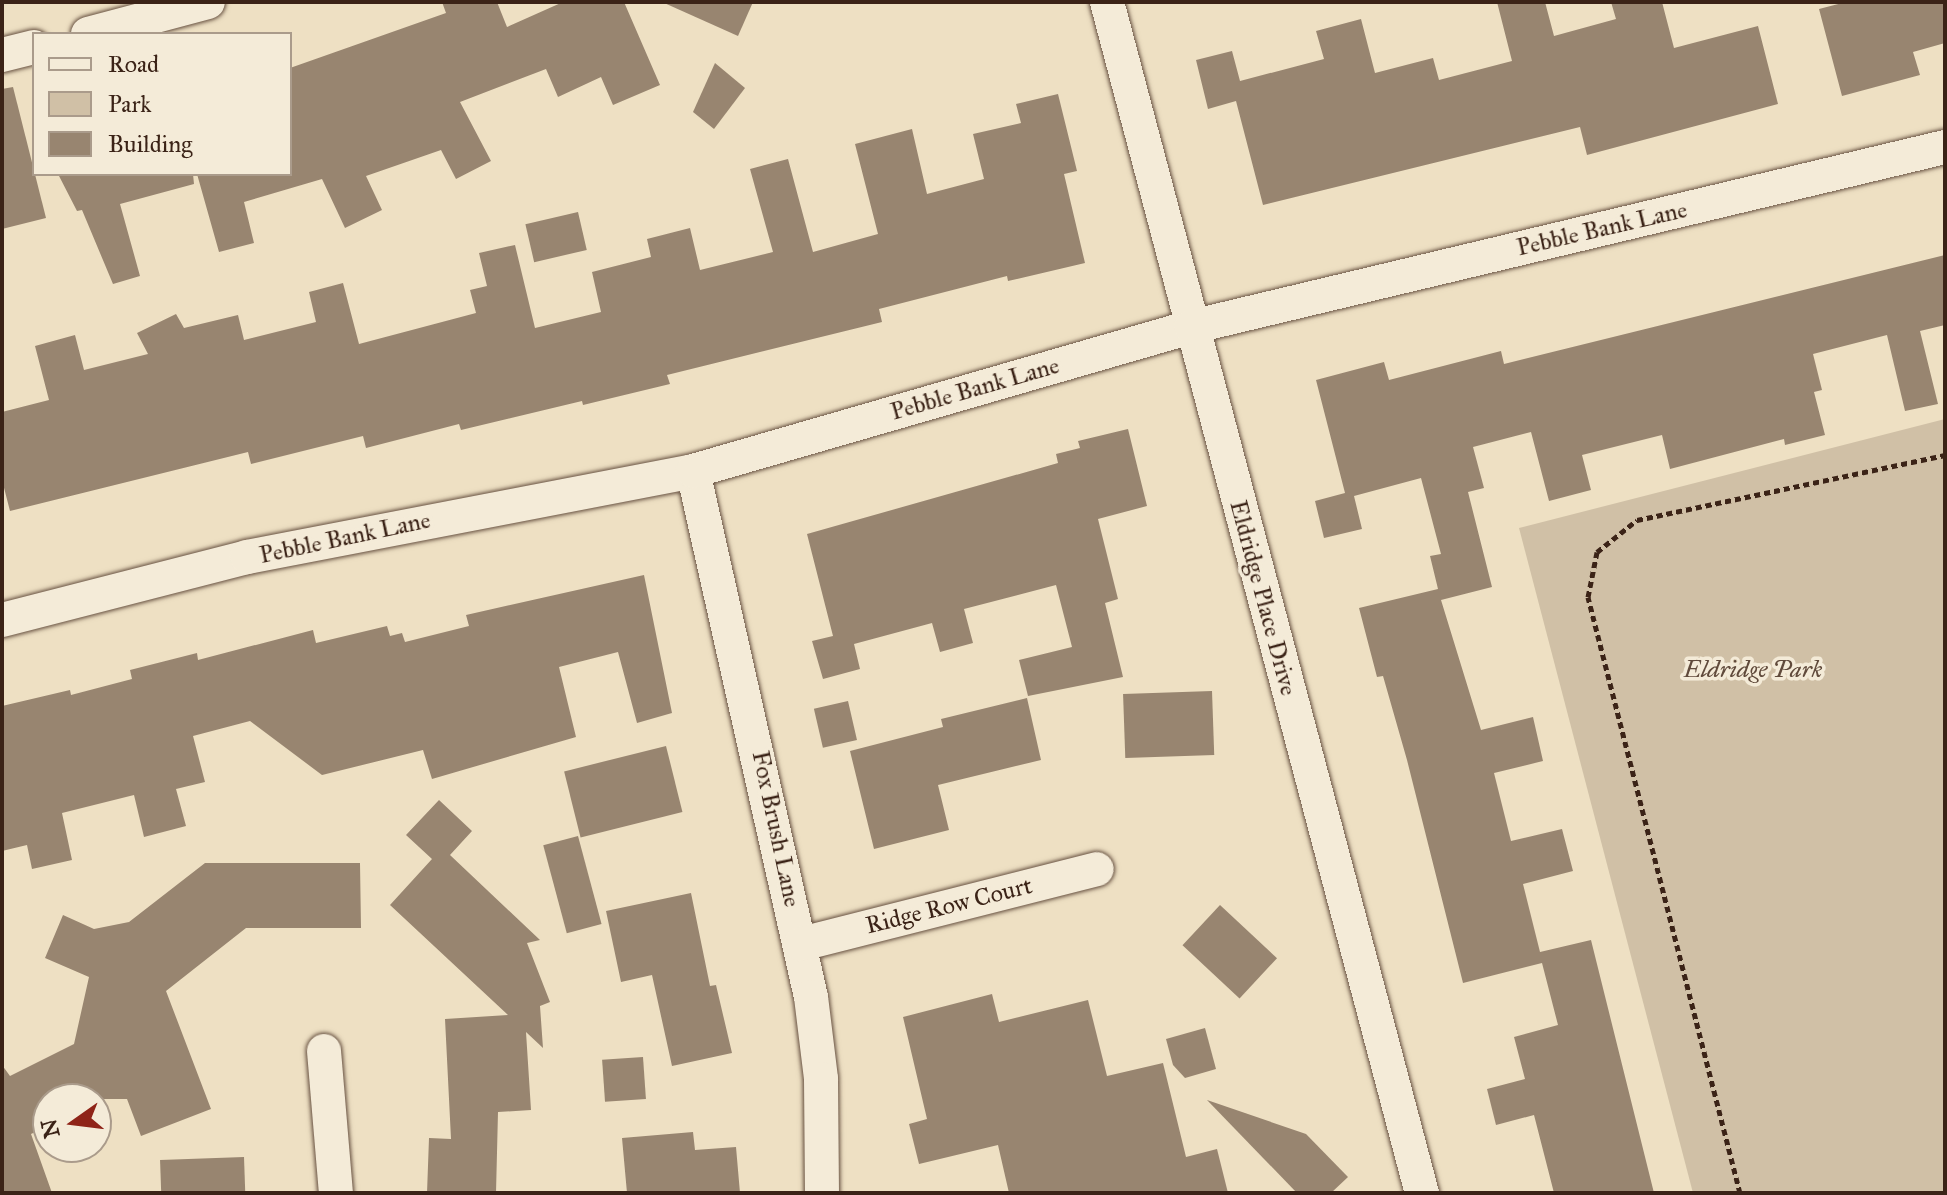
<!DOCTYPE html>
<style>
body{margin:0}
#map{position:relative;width:1947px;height:1195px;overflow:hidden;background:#eee0c3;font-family:"IM FELL Great Primer",serif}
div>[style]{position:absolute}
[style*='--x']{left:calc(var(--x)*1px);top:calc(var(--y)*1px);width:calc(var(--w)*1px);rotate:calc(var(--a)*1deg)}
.green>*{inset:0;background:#d0c0a6}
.building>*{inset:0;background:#988570;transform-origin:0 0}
.path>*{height:5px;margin-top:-2.5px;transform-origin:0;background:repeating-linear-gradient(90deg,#3b2317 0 6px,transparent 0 10px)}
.roads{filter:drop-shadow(0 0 2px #685242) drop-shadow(0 0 2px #685242)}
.street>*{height:34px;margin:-17px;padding:0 17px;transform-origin:17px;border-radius:17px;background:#f4ebd8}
span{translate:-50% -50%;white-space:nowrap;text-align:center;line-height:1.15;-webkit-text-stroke:7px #f4ebd8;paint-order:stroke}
.street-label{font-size:24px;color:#3b2317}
.park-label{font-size:24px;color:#604a3b;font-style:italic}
.frame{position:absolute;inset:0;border:4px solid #3b2317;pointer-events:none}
.legend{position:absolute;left:32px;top:32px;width:260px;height:144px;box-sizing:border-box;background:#f4ebd8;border:2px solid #aa9b8b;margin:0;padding:10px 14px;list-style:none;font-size:24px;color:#3b2317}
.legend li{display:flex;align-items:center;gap:16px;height:40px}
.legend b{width:40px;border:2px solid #aa9b8b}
.north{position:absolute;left:32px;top:1083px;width:80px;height:80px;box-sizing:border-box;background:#f4ebd8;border:2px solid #aa9b8b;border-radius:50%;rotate:256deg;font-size:22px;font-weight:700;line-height:32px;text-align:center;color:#3b2317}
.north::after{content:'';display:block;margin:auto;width:28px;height:36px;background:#8f2418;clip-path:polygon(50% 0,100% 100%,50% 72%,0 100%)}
</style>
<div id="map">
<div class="green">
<div style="clip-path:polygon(1945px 419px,1945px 1193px,1693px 1193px,1519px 528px)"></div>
</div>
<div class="building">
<div style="clip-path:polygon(442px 2px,497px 2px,507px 27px,563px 2px,624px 2px,660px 85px,613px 105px,601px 77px,558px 97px,546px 69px,460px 102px,491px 161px,456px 179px,441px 150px,366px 176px,382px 210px,345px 228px,322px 179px,244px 202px,254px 243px,219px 252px,197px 174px,290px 174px,290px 68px,446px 13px)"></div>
<div style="clip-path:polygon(662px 2px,753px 2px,738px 36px)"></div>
<div style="clip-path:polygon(1497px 2px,1545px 2px,1554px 36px,1616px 19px,1611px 2px,1662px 2px,1674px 48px,1758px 26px,1778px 104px,1587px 155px,1580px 127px,1263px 205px,1236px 101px,1208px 109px,1196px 60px,1232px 51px,1240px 81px,1324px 59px,1316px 31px,1361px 19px,1375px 73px,1433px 58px,1439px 80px,1512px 61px)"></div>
<div style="clip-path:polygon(1846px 2px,1945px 2px,1945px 43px,1913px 52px,1920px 75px,1842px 96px,1819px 9px)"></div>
<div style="clip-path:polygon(715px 63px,745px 88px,714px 129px,693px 112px)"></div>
<div style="clip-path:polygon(13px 87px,46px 218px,2px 229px,2px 89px)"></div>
<div style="clip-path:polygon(1058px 94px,1077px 171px,1064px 174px,1085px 263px,1008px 281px,1007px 276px,879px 309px,882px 322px,667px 375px,670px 384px,583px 405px,582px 401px,461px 430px,459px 424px,366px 448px,363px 436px,251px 464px,248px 452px,10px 511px,2px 480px,2px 412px,49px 400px,35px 346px,75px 335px,84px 370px,148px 354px,137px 333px,176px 314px,184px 328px,238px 315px,244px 340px,316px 322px,309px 292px,343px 283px,359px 344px,476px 313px,470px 290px,487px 286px,479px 253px,515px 245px,535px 328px,601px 312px,592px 272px,651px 257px,647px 239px,690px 228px,700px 270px,773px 252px,750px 169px,788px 159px,813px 252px,878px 234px,855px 144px,912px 129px,927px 194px,984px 179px,973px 134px,1021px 123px,1016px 104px)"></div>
<div style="clip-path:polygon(58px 174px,193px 174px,194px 184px,120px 204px,140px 276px,113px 284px,82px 210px,77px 211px)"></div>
<div style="left:578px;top:212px;width:39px;height:54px;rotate:77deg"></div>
<div style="clip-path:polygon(1945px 255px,1945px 325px,1920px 331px,1938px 404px,1905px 411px,1887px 335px,1813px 354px,1822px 390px,1814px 392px,1825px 435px,1785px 445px,1784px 439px,1670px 469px,1662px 435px,1582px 455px,1591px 490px,1549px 501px,1531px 432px,1473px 447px,1484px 488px,1468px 492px,1492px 587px,1441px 600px,1481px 730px,1533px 717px,1543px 761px,1494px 773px,1511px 841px,1562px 829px,1573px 871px,1523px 884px,1540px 952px,1591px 940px,1654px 1193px,1554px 1193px,1534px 1115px,1496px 1125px,1487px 1089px,1525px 1079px,1514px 1037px,1558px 1025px,1542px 963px,1463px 983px,1407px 760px,1383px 676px,1377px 677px,1359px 608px,1438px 589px,1430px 556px,1441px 554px,1421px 478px,1354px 496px,1362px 529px,1324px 538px,1315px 501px,1345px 493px,1316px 380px,1384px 362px,1389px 380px,1501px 351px,1504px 364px)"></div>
<div style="clip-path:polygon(1128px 429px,1147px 506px,1098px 519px,1118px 599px,1105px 603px,1123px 677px,1028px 696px,1019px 660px,1072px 647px,1056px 585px,964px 609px,973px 643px,940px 652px,932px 623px,854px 644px,860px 669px,823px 679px,812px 641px,833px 636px,807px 534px,1058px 463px,1056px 454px,1080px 448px,1078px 441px)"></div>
<div style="clip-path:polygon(644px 575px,672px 713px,637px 723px,618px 652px,559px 667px,576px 737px,432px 779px,423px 750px,322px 775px,250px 721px,193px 736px,205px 782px,176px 789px,186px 826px,144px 837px,134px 795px,62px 813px,72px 860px,32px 869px,27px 845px,2px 851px,2px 706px,70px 690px,71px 695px,132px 679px,130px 670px,197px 653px,198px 660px,313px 630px,316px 643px,387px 626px,390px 636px,402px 633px,405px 642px,469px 626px,466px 615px)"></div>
<div style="left:1212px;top:691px;width:64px;height:89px;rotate:88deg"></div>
<div style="clip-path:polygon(1027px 698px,1041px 760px,938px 785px,949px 830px,874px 849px,850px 751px,943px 727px,941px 719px)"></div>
<div style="left:848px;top:701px;width:40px;height:35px;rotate:77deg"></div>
<div style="left:666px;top:746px;width:68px;height:105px;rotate:76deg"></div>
<div style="clip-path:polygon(439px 800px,472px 831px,450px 855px,540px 940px,527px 943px,550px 1002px,540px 1006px,543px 1048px,526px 1032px,531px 1110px,498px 1112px,496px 1193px,427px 1193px,429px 1138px,451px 1139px,445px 1019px,508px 1015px,390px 905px,432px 859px,406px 835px)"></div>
<div style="left:578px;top:836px;width:91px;height:36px;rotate:75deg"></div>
<div style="clip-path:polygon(205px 863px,360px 863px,361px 928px,246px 928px,166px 991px,211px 1109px,141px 1136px,127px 1099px,48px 1099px,48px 1126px,31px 1134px,52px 1193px,2px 1193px,2px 1065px,10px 1076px,74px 1044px,89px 977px,45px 958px,63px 915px,94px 929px,129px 922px)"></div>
<div style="clip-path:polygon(691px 893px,710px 986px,716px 985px,732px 1053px,672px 1066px,652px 975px,621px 982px,606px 911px)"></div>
<div style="left:1220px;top:905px;width:78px;height:55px;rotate:43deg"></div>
<div style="clip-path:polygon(992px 994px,999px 1022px,1088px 1000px,1107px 1076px,1163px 1063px,1186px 1157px,1217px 1149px,1228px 1193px,1009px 1193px,998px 1145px,919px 1164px,909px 1124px,927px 1119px,903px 1017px)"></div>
<div style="clip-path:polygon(1205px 1028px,1216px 1069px,1185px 1078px,1173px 1065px,1166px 1039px)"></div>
<div style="left:643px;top:1057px;width:42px;height:41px;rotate:86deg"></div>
<div style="clip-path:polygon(1207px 1100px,1306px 1134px,1348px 1177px,1331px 1193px,1297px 1193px)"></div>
<div style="clip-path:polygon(693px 1132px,695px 1150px,736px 1147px,740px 1193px,627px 1193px,622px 1138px)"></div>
<div style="left:244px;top:1157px;width:36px;height:84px;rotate:88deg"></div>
</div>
<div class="path">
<div style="--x:1740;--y:1193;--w:615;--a:-104.31"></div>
<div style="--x:1588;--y:597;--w:46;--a:-78.7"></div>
<div style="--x:1597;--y:552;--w:51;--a:-38.7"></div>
<div style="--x:1637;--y:520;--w:315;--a:-11.9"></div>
</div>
<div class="roads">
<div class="street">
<div style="--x:1107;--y:2;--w:1232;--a:75.19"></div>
<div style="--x:88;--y:34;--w:124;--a:-14.9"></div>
<div style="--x:2;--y:55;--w:33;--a:-14"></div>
<div style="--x:693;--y:471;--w:539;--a:77.36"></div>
<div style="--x:811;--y:997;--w:83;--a:83"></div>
<div style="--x:821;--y:1079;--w:114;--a:89.5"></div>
<div style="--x:2;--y:620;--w:253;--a:-14.4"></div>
<div style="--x:247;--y:557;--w:454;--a:-10.9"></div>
<div style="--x:693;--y:471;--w:518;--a:-16.13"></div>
<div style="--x:1191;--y:327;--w:775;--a:-13.43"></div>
<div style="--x:801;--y:944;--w:305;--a:-14.2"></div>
<div style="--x:324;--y:1051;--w:143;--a:85.2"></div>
</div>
</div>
<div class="street-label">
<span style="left:1602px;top:229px;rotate:-13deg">Pebble Bank Lane</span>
<span style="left:975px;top:389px;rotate:-16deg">Pebble Bank Lane</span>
<span style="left:345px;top:538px;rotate:-12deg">Pebble Bank Lane</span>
<span style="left:1263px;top:598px;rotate:75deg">Eldridge Place Drive</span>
<span style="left:776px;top:829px;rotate:78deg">Fox Brush Lane</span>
<span style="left:949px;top:906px;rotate:-14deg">Ridge Row Court</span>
</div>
<div class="park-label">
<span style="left:1753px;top:670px">Eldridge Park</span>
</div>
<div class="frame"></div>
<ul class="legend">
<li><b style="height:10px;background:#f4ebd8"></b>Road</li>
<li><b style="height:22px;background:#d0c0a6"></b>Park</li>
<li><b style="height:22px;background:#988570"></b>Building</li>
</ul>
<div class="north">N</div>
</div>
